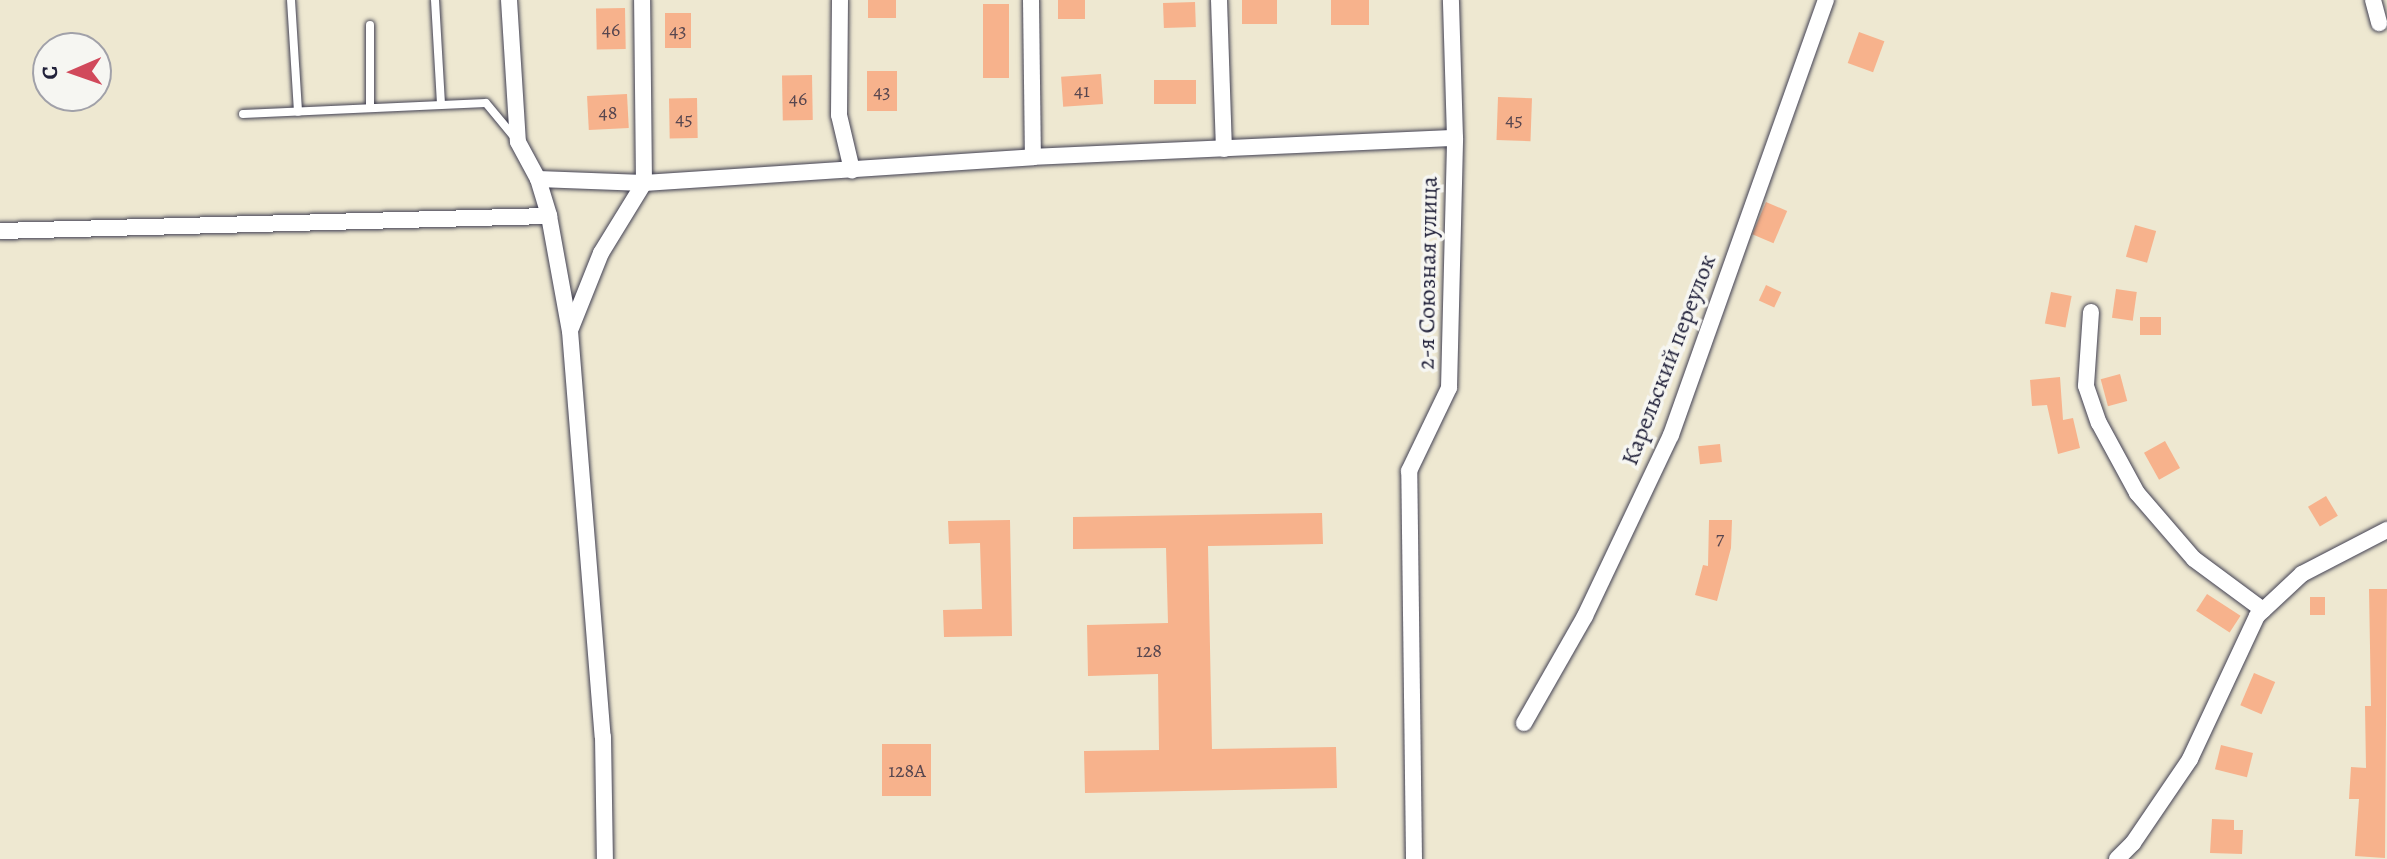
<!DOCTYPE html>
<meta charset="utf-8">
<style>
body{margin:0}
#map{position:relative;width:2387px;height:859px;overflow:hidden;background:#eee8d1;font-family:Alegreya,serif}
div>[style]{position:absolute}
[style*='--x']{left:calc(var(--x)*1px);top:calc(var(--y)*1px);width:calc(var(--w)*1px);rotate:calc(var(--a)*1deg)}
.building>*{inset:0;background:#f7b28c;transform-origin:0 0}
.roads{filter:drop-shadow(0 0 2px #414052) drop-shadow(0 0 2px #414052)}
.lane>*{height:8px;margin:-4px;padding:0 4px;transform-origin:4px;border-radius:4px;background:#fff}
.street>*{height:16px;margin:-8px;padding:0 8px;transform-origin:8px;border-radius:8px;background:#fff}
span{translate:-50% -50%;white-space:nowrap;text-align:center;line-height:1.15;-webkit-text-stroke:7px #f6f6f2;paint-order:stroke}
.number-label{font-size:20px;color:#57464f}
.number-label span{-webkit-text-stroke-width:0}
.street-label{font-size:24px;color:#22223b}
.north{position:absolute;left:32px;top:32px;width:80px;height:80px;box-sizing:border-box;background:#f6f6f2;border:2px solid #a1a1a9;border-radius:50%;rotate:268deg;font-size:22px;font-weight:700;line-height:32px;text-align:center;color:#22223b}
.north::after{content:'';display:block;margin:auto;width:28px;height:36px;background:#d1495b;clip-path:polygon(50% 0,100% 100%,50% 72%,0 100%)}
</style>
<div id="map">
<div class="building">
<div style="left:868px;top:0;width:28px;height:18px"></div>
<div style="left:1058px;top:0;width:27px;height:19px"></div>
<div style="left:1242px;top:0;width:35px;height:24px"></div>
<div style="left:1331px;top:0;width:38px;height:25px"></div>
<div style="left:1195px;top:2px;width:25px;height:32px;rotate:88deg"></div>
<div style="left:983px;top:4px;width:26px;height:74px"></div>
<div style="left:625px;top:8px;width:41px;height:29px;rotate:89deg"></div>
<div style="left:665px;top:13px;width:26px;height:35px"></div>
<div style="left:1859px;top:32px;width:27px;height:33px;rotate:20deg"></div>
<div style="left:867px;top:71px;width:30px;height:40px"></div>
<div style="left:1101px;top:74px;width:30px;height:40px;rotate:86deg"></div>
<div style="left:812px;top:75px;width:45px;height:30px;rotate:89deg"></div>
<div style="left:1154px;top:80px;width:42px;height:24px"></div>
<div style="left:627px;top:94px;width:34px;height:40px;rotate:87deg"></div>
<div style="left:1498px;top:97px;width:34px;height:43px;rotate:2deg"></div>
<div style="left:697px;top:98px;width:40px;height:28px;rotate:89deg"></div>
<div style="left:1766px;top:202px;width:23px;height:35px;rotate:23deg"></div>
<div style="left:2135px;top:225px;width:22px;height:33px;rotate:16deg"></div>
<div style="left:1766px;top:285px;width:17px;height:17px;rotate:25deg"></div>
<div style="left:2116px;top:289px;width:21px;height:29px;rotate:8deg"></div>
<div style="left:2051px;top:292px;width:21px;height:32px;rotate:11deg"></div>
<div style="left:2140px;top:317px;width:21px;height:18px"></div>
<div style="left:2120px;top:374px;width:28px;height:20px;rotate:75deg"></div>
<div style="clip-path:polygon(2060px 377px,2063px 420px,2073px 418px,2080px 448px,2058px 454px,2047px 405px,2032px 406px,2030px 380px)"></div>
<div style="left:2165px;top:441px;width:31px;height:24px;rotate:61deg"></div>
<div style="left:1720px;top:444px;width:18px;height:22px;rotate:84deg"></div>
<div style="left:2326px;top:496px;width:23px;height:21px;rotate:59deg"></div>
<div style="clip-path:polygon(1322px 513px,1323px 544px,1208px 546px,1212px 749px,1336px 747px,1337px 788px,1085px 793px,1084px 751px,1159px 750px,1158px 674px,1088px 676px,1087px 625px,1168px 623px,1166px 548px,1073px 549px,1073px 517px)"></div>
<div style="clip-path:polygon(1010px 520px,1012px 636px,944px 637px,943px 610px,982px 609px,980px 543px,949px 544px,948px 521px)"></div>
<div style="clip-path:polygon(1709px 520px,1732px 520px,1731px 548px,1717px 601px,1695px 595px,1703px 565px,1708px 566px)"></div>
<div style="clip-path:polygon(2369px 589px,2387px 589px,2385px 858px,2355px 856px,2359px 799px,2349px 799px,2351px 767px,2366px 768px,2365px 706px,2371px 706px)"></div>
<div style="left:2207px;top:594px;width:40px;height:20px;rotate:33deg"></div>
<div style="left:2310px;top:597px;width:15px;height:18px"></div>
<div style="left:2254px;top:673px;width:23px;height:35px;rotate:23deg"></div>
<div style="left:882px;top:744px;width:49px;height:52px"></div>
<div style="left:2221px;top:745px;width:33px;height:25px;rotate:14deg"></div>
<div style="clip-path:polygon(2212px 819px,2234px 820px,2234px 830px,2243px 830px,2242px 854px,2210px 853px)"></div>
</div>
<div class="roads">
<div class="lane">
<div style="--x:291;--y:0;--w:112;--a:86.4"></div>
<div style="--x:435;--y:0;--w:105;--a:86.7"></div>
<div style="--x:370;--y:108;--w:83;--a:-90"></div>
<div style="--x:243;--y:114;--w:243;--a:-2.6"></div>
<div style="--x:486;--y:103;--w:45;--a:50.4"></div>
</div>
<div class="street">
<div style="--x:509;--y:0;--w:142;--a:86.4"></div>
<div style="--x:518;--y:142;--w:42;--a:61.6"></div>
<div style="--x:538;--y:179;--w:39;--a:73"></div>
<div style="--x:549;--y:216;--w:117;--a:79.7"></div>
<div style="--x:570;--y:331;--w:407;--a:85.4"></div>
<div style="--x:603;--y:737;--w:122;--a:89.1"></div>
<div style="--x:840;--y:0;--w:115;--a:90.5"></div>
<div style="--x:839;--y:115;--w:57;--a:76.7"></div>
<div style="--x:1031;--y:0;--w:157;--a:89.3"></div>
<div style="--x:1219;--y:0;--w:149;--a:88.1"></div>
<div style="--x:2373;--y:0;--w:24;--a:75"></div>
<div style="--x:538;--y:179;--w:106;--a:2.2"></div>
<div style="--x:644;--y:183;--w:390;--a:-3.8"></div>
<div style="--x:1033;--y:157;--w:422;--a:-2.6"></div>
<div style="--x:0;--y:231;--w:549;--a:-1.57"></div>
<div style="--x:2091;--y:312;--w:74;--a:93.9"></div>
<div style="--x:2086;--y:386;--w:39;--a:71"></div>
<div style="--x:2099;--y:423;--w:80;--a:61.5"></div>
<div style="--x:2137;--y:493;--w:87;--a:49.2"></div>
<div style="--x:2194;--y:559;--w:86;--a:36.5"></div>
<div style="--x:571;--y:328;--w:81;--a:-68.2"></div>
<div style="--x:601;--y:253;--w:82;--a:-58.4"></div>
<div style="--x:644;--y:183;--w:183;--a:-90.6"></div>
<div style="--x:1524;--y:723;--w:123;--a:-60.3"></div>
<div style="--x:1585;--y:616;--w:200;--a:-64.6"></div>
<div style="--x:1671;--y:435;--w:462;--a:-70.4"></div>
<div style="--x:1414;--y:859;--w:388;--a:-90.7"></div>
<div style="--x:1409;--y:471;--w:92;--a:-64.3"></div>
<div style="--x:1449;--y:388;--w:250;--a:-88.6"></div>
<div style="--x:1455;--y:138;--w:138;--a:-91.7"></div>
<div style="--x:2117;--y:859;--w:23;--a:-45"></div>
<div style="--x:2133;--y:843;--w:102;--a:-55.8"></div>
<div style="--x:2190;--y:759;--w:158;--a:-64.9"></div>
<div style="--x:2257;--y:616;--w:62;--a:-43"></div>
<div style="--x:2302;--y:574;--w:96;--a:-27.4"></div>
</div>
</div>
<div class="number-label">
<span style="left:611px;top:29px">46</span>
<span style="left:678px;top:30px">43</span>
<span style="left:1082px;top:90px">41</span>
<span style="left:882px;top:91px">43</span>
<span style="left:798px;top:98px">46</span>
<span style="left:608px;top:112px">48</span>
<span style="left:684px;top:118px">45</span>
<span style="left:1514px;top:119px">45</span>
<span style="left:1720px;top:537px">7</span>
<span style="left:1149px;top:650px">128</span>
<span style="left:907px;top:770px">128А</span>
</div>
<div class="street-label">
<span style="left:1428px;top:273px;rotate:-89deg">2-я Союзная улица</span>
<span style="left:1669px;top:360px;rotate:-69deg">Карельский переулок</span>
</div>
<div class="north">С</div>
</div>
